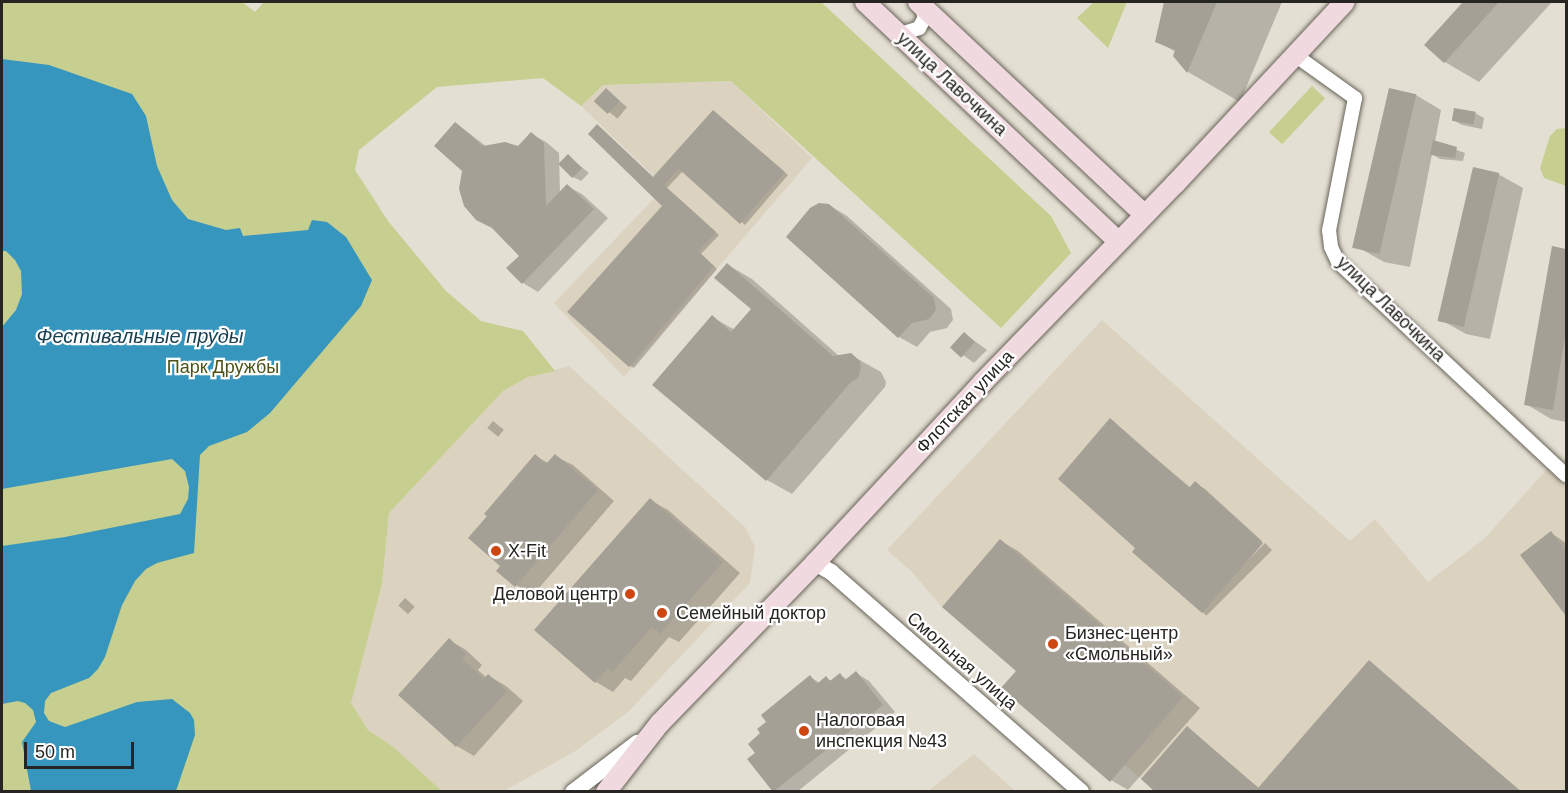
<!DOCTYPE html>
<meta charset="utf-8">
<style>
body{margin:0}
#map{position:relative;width:1568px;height:793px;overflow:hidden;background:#e4dfd3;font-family:Arial,sans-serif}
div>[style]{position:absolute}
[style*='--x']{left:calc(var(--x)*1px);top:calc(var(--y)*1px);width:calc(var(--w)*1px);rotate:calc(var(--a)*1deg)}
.built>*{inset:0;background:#dbd2c0}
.green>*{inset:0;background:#c6cf90;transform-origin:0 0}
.water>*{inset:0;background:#3696bd}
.shadow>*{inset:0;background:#0003;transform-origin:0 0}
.building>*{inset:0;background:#a5a095;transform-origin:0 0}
.roads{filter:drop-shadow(0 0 2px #686459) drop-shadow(0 0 2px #686459)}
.minor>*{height:14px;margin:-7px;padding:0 7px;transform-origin:7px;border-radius:7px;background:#fff}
.tertiary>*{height:16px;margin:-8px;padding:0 8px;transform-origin:8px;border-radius:8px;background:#fff}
.secondary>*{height:20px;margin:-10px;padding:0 10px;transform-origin:10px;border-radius:10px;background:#f0d9df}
.dots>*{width:16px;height:16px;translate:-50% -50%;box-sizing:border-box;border:3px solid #fff;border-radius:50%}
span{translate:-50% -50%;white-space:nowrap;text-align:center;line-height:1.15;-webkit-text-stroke:4.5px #fff;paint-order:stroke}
.street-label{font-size:18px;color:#272521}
.park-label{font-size:18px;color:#4c5217}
.poi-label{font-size:18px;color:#272521}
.left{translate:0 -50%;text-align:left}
.right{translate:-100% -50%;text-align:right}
.water-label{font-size:20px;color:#163f50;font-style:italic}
.frame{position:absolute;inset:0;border:3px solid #272521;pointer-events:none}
.scale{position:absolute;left:24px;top:742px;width:110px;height:27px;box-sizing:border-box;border:3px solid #272521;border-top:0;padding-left:8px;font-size:18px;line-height:21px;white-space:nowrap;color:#272521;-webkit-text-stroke:4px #fff;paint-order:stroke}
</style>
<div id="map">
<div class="built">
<div style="clip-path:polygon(731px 81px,812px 158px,624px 377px,554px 303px,665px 187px,581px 106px,603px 85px)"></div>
<div style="clip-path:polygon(1102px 320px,1350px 541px,1375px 519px,1428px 582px,1484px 539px,1548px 468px,1566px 487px,1566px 791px,1155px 791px,1125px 765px,1001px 688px,1016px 671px,942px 607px,911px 571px,887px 550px)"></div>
<div style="clip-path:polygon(569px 366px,745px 527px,755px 547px,750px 583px,628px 712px,574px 752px,504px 791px,442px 791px,392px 746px,368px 730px,350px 703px,382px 584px,389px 513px,503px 391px,528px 377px)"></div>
<div style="clip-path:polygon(974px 754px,1015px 791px,927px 792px)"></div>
</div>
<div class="green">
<div style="clip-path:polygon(2px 2px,242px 2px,255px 12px,264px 2px,821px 2px,1051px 216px,1071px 253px,1001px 328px,731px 81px,603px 85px,581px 106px,543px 78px,437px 87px,359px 150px,355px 170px,388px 221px,446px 291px,481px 321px,523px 331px,555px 371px,528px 377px,503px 391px,389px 513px,382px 584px,351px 703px,368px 730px,392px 746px,442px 791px,2px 792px)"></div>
<div style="clip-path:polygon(1094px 2px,1127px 2px,1108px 48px,1077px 18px)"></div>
<div style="left:1312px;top:86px;width:18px;height:63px;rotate:43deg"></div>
<div style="clip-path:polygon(1566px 128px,1566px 186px,1544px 178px,1540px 168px,1550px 136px,1557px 129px)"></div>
</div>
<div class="water">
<div style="clip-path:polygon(2px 59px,49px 65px,132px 94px,146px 116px,157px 166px,172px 200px,188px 219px,226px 230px,240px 228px,243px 236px,308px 230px,312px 220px,327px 222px,346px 237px,372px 280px,361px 306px,270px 413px,247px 432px,209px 446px,200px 455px,194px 553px,157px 563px,146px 569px,135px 581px,122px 605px,105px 657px,98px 669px,89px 678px,51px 693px,45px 701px,44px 713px,49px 721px,65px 727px,137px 702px,172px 699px,190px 713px,194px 720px,195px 735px,176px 791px,31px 791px,22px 742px,36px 722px,33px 710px,25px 703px,18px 701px,2px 704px,2px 546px,65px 537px,180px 514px,188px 499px,189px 487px,185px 471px,172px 459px,2px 489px,2px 327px,16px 310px,22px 294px,21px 271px,15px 260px,6px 251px,2px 251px)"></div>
</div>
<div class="shadow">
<div style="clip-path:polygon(1167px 2px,1282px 2px,1240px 102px,1188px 72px,1174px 55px,1176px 52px,1156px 41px)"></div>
<div style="clip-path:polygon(1465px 2px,1552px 2px,1479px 82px,1445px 62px,1426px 45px)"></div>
<div style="left:606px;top:90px;width:27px;height:15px;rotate:39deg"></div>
<div style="clip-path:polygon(1390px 90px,1416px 95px,1441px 110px,1435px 142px,1465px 153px,1463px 161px,1440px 159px,1432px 154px,1410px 267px,1384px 262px,1359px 248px)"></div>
<div style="clip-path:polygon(1475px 113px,1484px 118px,1482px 129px,1462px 125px,1453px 120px)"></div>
<div style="clip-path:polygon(717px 114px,788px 175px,745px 225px,683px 171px,667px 188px,719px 235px,701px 254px,717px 269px,634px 368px,630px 366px,664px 206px,601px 128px,654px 178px)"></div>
<div style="clip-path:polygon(456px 123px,487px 147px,519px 147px,531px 134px,546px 142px,559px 153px,560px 193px,567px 186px,582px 194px,608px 218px,538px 292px,523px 283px,521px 256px,463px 170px)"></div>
<div style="clip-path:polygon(568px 156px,589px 173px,581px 181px,573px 177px)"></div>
<div style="clip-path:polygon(1498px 174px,1523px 188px,1490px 339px,1466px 334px,1441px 320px)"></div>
<div style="clip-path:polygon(829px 205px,847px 216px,951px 309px,953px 320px,947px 328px,930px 332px,917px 347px,899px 337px,788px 237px)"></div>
<div style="clip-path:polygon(1553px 248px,1566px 250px,1566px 422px,1551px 419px,1526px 404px)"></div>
<div style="clip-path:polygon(728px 265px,752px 279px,839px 356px,856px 358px,881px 372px,886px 382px,885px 387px,792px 494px,767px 480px,655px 385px,712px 317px,735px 330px,753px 309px)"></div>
<div style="clip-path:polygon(965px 334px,987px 350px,974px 363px,952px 347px)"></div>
<div style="clip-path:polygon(1110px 420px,1191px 488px,1195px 483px,1205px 489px,1262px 541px,1202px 611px,1137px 548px)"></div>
<div style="left:493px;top:421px;width:14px;height:9px;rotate:39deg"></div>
<div style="clip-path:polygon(536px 456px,548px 463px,555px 456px,573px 465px,614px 501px,533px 595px,516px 585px,502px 566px,489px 516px)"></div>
<div style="clip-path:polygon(650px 500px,668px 510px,740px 573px,679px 642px,669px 637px,631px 681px,625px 678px,613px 692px,596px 682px)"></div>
<div style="clip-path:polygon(1551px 533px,1566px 543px,1566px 611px,1562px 608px)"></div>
<div style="clip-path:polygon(1001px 541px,1018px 551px,1200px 708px,1128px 790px,1111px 780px,1018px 671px)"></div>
<div style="left:1265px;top:543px;width:10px;height:93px;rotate:45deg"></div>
<div style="left:405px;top:598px;width:13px;height:10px;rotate:42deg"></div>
<div style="clip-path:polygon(449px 640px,466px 650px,482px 665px,478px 670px,487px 678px,489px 676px,506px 686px,523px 701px,474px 756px,457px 746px,400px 695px)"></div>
<div style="clip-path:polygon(1369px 662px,1522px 792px,1158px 792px,1188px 728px,1259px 788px)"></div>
<div style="clip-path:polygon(856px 673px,869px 681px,895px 712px,797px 792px,775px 792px,749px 760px,757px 753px,763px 734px,810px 677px,820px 683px,826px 678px,832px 681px,840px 675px,848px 680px)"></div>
</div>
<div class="building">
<div style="clip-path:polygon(1164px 2px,1217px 2px,1187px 73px,1173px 56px,1175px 50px,1155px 42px)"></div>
<div style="clip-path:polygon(1463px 2px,1499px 2px,1444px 63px,1424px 45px)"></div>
<div style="left:606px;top:88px;width:19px;height:18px;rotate:43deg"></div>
<div style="left:1389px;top:88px;width:28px;height:164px;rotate:13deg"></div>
<div style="left:1454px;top:108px;width:22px;height:13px;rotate:10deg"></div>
<div style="clip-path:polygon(713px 110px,785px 172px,740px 224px,679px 169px,664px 185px,716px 232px,698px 251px,714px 266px,629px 367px,567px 312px,662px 206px,588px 134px,597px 124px,653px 177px)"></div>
<div style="clip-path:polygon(455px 122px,483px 146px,505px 142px,518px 146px,531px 132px,544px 143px,546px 206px,567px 184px,594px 209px,522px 284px,506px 268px,519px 256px,492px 228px,476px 220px,464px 206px,459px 189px,462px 171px,434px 146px)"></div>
<div style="clip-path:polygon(1433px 140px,1457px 147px,1455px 158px,1430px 155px)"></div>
<div style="left:568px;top:154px;width:20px;height:14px;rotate:45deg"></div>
<div style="left:1473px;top:167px;width:27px;height:158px;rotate:13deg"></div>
<div style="clip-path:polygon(819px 203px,829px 204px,934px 298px,936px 310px,929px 319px,912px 323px,898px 338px,786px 237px,810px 208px)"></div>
<div style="clip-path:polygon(1552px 246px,1566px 249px,1566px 330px,1553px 410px,1524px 405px)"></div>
<div style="clip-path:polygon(727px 263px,833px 356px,851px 353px,860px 361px,861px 367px,858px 378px,851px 382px,766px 481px,652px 385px,712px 315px,731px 332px,751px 309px,714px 278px)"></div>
<div style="left:964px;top:332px;width:15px;height:21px;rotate:42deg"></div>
<div style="clip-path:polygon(1110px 418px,1189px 488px,1195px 481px,1263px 543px,1202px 613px,1132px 552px,1135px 548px,1058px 479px)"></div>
<div style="clip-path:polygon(535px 454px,546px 464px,555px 454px,598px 490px,515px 587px,496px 571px,500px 566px,468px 538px,487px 516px,484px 514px)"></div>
<div style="clip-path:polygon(650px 498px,723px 562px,660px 634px,652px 627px,612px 672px,608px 668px,595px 683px,534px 630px)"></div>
<div style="clip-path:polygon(1551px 531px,1566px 551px,1566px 616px,1520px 555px)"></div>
<div style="clip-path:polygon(1000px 539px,1183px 697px,1110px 782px,1001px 688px,1016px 671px,942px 607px)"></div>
<div style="clip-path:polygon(449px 638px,466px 654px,462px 659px,484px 679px,488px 674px,507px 691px,456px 747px,398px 695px)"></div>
<div style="clip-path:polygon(1369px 660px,1521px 792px,1155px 792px,1141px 779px,1187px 726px,1258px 788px)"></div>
<div style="clip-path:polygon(856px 671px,883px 705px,773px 792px,747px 759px,755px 753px,748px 744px,760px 733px,757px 729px,766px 722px,761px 715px,810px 675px,817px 684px,826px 676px,830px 681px,840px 673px,845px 680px)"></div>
</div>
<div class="roads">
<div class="minor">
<div style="--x:896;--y:31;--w:8;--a:14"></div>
<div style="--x:904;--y:33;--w:16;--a:-18"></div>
<div style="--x:919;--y:28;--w:13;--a:-61"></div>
<div style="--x:925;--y:17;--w:14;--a:-111"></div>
<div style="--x:1295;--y:55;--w:74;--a:35.6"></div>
<div style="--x:1355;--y:98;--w:135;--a:101.1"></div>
<div style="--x:1329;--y:230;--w:17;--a:83"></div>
<div style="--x:1331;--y:247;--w:17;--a:65"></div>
<div style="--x:1338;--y:262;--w:312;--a:43.1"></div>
</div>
<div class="tertiary">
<div style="--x:815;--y:563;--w:18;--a:29"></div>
<div style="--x:831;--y:572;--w:333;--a:41.3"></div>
<div style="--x:573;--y:792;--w:81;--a:-37.4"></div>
</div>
<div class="secondary">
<div style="--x:865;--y:2;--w:348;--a:43.4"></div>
<div style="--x:918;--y:2;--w:308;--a:43.2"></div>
<div style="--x:606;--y:792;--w:88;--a:-52"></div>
<div style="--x:660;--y:723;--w:223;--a:-45.9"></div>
<div style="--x:815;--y:563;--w:247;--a:-47.1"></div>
<div style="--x:983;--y:382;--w:276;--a:-45.9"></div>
<div style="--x:1175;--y:184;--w:249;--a:-47"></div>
</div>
</div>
<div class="dots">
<div style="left:496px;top:551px;background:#cd4612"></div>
<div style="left:630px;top:594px;background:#cd4612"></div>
<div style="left:662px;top:613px;background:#cd4612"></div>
<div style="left:1053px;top:644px;background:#cd4612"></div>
<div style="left:804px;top:731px;background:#cd4612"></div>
</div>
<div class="street-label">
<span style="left:952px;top:84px;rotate:43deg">улица Лавочкина</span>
<span style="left:1391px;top:309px;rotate:44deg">улица Лавочкина</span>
<span style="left:965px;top:402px;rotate:-47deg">Флотская улица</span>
<span style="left:962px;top:661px;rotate:41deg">Смольная улица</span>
</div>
<div class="park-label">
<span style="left:223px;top:367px">Парк Дружбы</span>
</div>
<div class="poi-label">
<span class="left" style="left:508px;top:551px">X-Fit</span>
<span class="right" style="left:618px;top:594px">Деловой центр</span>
<span class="left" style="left:676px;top:613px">Семейный доктор</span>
<span class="left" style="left:1065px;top:644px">Бизнес-центр<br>«Смольный»</span>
<span class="left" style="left:816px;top:731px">Налоговая<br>инспекция №43</span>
</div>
<div class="water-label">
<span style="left:140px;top:336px">Фестивальные пруды</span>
</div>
<div class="frame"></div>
<div class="scale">50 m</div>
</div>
